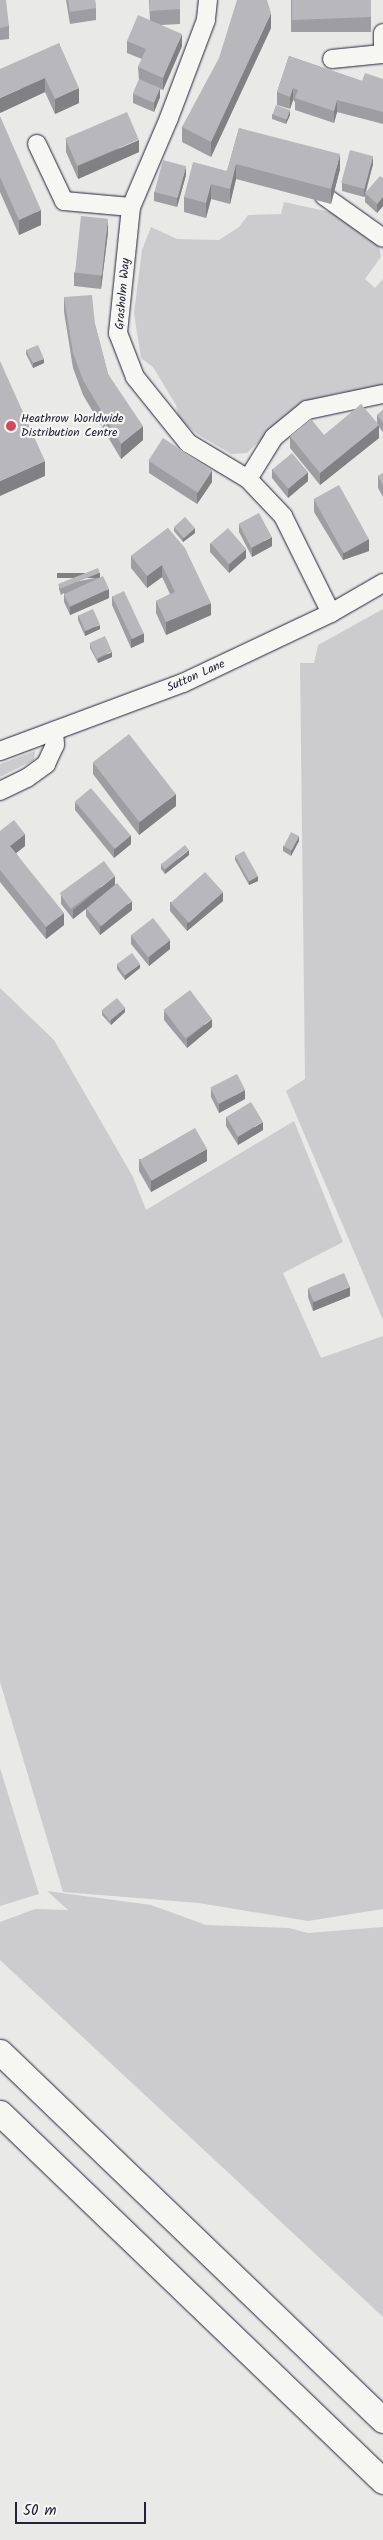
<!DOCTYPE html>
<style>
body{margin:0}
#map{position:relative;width:383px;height:2540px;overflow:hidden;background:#e9e9e7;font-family:Kalam,sans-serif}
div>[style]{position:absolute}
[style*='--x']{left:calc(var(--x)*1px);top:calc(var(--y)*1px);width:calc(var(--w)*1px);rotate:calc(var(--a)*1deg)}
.green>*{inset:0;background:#ccccce}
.roads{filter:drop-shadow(0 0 1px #22223b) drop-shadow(0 0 1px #22223b)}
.minor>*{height:18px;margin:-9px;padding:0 9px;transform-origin:9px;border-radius:9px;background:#f6f6f2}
.highway>*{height:25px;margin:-12.5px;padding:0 12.5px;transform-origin:12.5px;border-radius:12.5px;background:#f6f6f2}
.wall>*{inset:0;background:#9e9ea2;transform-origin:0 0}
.shaded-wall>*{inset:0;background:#818184;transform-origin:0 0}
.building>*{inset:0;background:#b8b8bc;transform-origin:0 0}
.dots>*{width:14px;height:14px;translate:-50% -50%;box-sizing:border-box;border:2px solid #f6f6f2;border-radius:50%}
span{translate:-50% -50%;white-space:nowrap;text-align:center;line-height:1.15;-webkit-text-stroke:4.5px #f6f6f2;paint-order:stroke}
.street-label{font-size:12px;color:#22223b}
.poi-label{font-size:12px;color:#22223b}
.left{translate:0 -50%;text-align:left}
.scale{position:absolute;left:15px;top:2502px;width:131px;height:22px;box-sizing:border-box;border:2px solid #22223b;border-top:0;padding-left:6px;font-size:15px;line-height:18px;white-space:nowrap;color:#22223b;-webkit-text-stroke:4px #f6f6f2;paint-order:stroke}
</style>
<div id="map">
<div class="green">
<div style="clip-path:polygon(284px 202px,335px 213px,379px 246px,381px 257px,365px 279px,375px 288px,383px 279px,383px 388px,337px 393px,314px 400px,284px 417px,247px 453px,231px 454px,197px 434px,178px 418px,176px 405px,153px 367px,141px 358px,134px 313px,142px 250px,151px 227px,177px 239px,219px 240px,239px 227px,248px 215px,281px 214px)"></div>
<div style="clip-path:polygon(383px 609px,383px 1320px,286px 1091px,305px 1079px,300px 663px,314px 663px,318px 645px)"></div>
<div style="clip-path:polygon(35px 751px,34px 760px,0 777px,0 764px)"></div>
<div style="clip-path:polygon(0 988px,54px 1040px,133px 1177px,146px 1210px,294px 1121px,343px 1242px,283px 1273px,321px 1358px,383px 1336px,383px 1909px,308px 1921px,199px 1903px,63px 1892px,0 1682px)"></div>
<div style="clip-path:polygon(0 1768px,39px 1894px,0 1906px)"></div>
<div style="clip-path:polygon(47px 1891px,151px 1905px,206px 1925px,289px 1928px,308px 1933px,383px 1927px,383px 2317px,0 1960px,0 1922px,35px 1909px,68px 1910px)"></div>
</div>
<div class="roads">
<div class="minor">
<div style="--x:208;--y:0;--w:20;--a:96"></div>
<div style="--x:206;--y:20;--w:105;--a:110.7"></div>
<div style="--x:169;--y:118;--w:97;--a:113.1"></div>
<div style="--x:131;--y:207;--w:127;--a:95.9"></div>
<div style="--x:118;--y:333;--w:47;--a:68.9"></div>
<div style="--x:135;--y:377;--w:85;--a:51.2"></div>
<div style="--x:188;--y:443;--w:70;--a:31"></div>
<div style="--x:248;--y:479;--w:51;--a:46.6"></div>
<div style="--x:283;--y:516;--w:108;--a:63.7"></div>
<div style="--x:383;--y:33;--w:21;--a:90"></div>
<div style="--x:332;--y:59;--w:50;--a:-5.7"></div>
<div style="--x:37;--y:144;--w:63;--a:64.7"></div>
<div style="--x:64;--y:201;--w:67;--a:5.1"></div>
<div style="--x:324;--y:196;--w:72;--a:35.4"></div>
<div style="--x:248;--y:479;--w:49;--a:-58.2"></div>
<div style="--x:274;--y:437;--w:43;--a:-39.3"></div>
<div style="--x:307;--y:410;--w:78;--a:-11.9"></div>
<div style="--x:0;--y:751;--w:195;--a:-20.4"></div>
<div style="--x:183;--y:683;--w:164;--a:-25.3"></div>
<div style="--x:331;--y:613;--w:60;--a:-30"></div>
<div style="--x:0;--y:791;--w:30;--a:-26"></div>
<div style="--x:27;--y:778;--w:24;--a:-36"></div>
<div style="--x:46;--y:764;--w:21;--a:-65"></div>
<div style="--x:55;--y:745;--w:14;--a:-94"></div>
</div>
<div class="highway">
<div style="--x:0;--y:2052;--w:531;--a:43.86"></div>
<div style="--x:0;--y:2113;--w:531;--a:43.86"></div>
</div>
</div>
<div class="wall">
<div style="clip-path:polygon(0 0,9px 26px,9px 39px,0 40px)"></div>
<div style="clip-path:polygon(66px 0,95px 0,96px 8px,96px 20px,70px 24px)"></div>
<div style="clip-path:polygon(149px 0,180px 0,180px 24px,161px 25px,182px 46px,163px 90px,160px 89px,160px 97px,154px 112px,133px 103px,133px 94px,139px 80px,138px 67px,142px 59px,127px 53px,127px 41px,150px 21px)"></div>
<div style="left:291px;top:0;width:80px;height:32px"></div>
<div style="clip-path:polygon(271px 28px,211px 157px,182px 142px,182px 127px)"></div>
<div style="clip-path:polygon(59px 43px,79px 103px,55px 114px,45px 92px,0 113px)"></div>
<div style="clip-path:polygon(289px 56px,362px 81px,383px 79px,383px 124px,337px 112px,334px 123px,295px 110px,295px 102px,293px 100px,290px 109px,277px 105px,277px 92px)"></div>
<div style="clip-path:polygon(272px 114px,290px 115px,286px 124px,272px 119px)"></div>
<div style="clip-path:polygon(0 117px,41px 225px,19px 235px,0 192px)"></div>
<div style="clip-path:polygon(239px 128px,340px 169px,331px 204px,236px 179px,230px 204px,211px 199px,206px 218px,184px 212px,184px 197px,227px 171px)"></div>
<div style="clip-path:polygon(66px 139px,139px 152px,78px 179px,66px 152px)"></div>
<div style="clip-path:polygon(373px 164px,366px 192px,383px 178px,383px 206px,377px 213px,365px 202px,365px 196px,364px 197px,342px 191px,342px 183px)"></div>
<div style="clip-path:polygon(186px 175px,177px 207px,154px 201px,154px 192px)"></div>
<div style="clip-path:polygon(108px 232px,101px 289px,74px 286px,74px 273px)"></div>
<div style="clip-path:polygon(64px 297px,95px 324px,108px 374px,143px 440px,121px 459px,83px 395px,73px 368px,64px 312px)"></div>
<div style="clip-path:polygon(26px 350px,44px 363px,33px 368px,26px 354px)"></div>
<div style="clip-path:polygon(383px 410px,383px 432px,379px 427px,379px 438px,320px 485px,290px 448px,290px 436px,324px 435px,377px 423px,377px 415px)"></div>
<div style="clip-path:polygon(149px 461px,212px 482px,197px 504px,149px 473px)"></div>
<div style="clip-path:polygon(272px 469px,308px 481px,288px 498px,272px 478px)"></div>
<div style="clip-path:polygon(383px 473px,383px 497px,378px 488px,378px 476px)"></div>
<div style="clip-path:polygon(314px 499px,369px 551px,343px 560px,314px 512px)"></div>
<div style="clip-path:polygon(239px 524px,272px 546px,252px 557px,239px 532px)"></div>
<div style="clip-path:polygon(174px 527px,195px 533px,183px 542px,174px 531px)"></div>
<div style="clip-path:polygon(168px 528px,211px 615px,166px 635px,156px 613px,156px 601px,170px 594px,162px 577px,147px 588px,131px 568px,131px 556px)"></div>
<div style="clip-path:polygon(210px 543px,246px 558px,229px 573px,210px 552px)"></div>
<div style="clip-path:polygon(100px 577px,109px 598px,70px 615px,64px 602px,64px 593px,61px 595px,59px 589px,59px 585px)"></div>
<div style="clip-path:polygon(112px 596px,144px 642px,131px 648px,112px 605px)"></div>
<div style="clip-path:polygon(78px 615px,100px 629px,85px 636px,78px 620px)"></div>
<div style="clip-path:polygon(90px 643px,112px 657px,98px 663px,90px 648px)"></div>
<div style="clip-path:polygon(93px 762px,176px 806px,139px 835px,93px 774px)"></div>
<div style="clip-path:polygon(75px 802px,131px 844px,114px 858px,75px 810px)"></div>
<div style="clip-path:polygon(0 831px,25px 846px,16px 853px,64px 925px,46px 939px,0 882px)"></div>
<div style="clip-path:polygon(299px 841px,291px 856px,283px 851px,283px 846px)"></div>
<div style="clip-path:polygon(189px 855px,165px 874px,161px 869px,161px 864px)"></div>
<div style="clip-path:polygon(235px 856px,258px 881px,249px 885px,235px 860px)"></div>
<div style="clip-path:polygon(115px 884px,132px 910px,100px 935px,86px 916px,86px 909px,73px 919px,61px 904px,61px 896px)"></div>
<div style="clip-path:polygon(223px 901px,187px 931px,170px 911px,170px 902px)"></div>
<div style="clip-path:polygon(131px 935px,170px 949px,149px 966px,131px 944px)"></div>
<div style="clip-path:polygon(117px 965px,140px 968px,125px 980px,117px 969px)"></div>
<div style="clip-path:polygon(102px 1011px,125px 1012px,111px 1025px,102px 1015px)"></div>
<div style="clip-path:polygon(164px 1011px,212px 1027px,187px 1048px,164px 1020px)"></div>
<div style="clip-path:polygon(211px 1088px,245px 1099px,219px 1113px,211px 1097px)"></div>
<div style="clip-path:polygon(226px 1117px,263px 1130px,238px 1145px,226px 1126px)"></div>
<div style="clip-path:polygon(139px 1159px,207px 1161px,151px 1192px,139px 1171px)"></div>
<div style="clip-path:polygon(308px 1289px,350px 1296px,313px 1311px,308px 1297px)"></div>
</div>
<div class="shaded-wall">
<div style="clip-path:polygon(271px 13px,271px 28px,211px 157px,211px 142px)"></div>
<div style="clip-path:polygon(182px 34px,182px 46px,163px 90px,163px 78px)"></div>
<div style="clip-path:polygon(45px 78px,45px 92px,0 113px,0 98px)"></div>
<div style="clip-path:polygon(79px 88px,79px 103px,55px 114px,55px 99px)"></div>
<div style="clip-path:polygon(160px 88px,160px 97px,154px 112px,154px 103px)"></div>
<div style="clip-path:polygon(293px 88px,293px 100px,290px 109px,290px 97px)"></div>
<div style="clip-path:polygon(337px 100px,337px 112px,334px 123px,334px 111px)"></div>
<div style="clip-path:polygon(290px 110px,290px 115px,286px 124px,286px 120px)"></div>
<div style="clip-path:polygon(139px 140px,139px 152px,78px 179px,78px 166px)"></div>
<div style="clip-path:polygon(340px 154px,340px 169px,331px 204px,331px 189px)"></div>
<div style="clip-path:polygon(373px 156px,373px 164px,364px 197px,364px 188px)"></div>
<div style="clip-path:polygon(236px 164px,236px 179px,230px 204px,230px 189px)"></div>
<div style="clip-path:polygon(186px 166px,186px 175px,177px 207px,177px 198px)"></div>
<div style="clip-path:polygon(211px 184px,211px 199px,206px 218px,206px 203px)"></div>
<div style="clip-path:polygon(383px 197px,383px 206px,377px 213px,377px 204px)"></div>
<div style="clip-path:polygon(41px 210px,41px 225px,19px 235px,19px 220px)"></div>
<div style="clip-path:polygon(108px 219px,108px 232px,101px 289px,101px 276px)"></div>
<div style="clip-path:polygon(44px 359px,44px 363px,33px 368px,33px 363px)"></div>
<div style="clip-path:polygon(379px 425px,379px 438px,320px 485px,320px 473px)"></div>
<div style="clip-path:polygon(143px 426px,143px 440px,121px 459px,121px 444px)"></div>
<div style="clip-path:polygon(45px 461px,45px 476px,0 496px,0 481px)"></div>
<div style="clip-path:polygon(212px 470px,212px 482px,197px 504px,197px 492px)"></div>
<div style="clip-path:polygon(308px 472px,308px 481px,288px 498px,288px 489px)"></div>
<div style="clip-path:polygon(195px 528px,195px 533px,183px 542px,183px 538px)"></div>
<div style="clip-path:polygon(272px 537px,272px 546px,252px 557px,252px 548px)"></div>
<div style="clip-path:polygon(369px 539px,369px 551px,343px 560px,343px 548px)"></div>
<div style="clip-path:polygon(246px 549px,246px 558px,229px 573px,229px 564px)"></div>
<div style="clip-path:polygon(162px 565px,162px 577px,147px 588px,147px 576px)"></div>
<div style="left:100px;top:573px;width:5px;height:43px;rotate:90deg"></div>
<div style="clip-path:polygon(109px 589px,109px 598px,70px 615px,70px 606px)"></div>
<div style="clip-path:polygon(211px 603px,211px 615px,166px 635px,166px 622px)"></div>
<div style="clip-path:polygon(100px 625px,100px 629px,85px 636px,85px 631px)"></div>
<div style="clip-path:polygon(144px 633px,144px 642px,131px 648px,131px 639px)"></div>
<div style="clip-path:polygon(112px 652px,112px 657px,98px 663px,98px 659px)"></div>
<div style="clip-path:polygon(176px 794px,176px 806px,139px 835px,139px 822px)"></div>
<div style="clip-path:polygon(25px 834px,25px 846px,10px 858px,10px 846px)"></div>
<div style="clip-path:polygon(131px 835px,131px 844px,114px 858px,114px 849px)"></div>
<div style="clip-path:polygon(299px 836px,299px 841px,291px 856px,291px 851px)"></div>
<div style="clip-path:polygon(189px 850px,189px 855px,165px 874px,165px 870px)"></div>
<div style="clip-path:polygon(115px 876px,115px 885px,73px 919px,73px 910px)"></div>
<div style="clip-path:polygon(258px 876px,258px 881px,249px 885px,249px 881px)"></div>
<div style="clip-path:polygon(223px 892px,223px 901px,187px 931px,187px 923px)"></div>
<div style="clip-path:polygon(132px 901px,132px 910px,100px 935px,100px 926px)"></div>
<div style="clip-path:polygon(64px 913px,64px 925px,46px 939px,46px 927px)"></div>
<div style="clip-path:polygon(170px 940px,170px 949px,149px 966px,149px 957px)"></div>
<div style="clip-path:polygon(140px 964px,140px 968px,125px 980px,125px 975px)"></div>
<div style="clip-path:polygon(125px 1008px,125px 1012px,111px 1025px,111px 1020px)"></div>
<div style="clip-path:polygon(212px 1019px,212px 1027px,187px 1048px,187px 1039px)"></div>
<div style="clip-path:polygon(245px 1090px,245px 1099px,219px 1113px,219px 1104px)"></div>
<div style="clip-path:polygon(263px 1122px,263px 1130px,238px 1145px,238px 1137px)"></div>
<div style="clip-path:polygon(207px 1149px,207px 1161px,151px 1192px,151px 1180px)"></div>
<div style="clip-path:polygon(350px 1287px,350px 1296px,313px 1311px,313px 1302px)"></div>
</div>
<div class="building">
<div style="clip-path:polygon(0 0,6px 0,9px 26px,0 28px)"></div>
<div style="clip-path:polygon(68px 0,95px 0,96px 8px,70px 12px)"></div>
<div style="clip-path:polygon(150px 0,180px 0,180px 9px,150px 11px)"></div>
<div style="clip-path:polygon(237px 0,267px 0,271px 13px,211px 142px,182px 127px,219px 58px)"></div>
<div style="clip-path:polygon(292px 0,371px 0,371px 17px,292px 20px)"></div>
<div style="clip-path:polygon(138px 15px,182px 34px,163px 78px,138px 67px,146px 49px,127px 41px)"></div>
<div style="clip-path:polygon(59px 43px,79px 88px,55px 99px,45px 78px,0 98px,0 69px)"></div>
<div style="clip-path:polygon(289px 56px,362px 81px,365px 73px,383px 79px,383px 112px,337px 100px,334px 111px,295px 98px,298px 90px,293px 88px,290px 97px,277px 92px)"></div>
<div style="left:139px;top:79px;width:23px;height:16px;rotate:23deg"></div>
<div style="left:276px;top:105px;width:15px;height:10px;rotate:20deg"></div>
<div style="left:127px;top:112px;width:30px;height:67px;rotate:67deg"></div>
<div style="clip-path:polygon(0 116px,41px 210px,19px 220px,0 177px)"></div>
<div style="clip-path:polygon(239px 128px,340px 154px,331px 189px,236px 164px,230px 189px,211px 184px,206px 203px,184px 197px,193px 162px,227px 171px)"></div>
<div style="left:350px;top:150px;width:24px;height:34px;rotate:15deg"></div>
<div style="left:163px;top:160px;width:24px;height:33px;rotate:15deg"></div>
<div style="clip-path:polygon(380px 176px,383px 178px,383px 197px,377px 204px,365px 193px)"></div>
<div style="left:81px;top:216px;width:27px;height:57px;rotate:6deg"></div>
<div style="clip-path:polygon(92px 295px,95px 324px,108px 374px,143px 426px,121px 444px,83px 380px,73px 353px,64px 297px)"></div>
<div style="clip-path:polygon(38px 345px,44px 359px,33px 363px,26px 350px)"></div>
<div style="clip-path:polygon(0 361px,45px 461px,0 481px)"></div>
<div style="clip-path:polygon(361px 404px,379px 425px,320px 473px,290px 436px,311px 419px,324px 435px)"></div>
<div style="clip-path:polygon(383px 410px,383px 423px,377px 415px)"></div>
<div style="left:163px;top:438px;width:59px;height:27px;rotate:33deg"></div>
<div style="left:292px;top:453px;width:25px;height:26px;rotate:50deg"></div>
<div style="clip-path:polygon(383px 473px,383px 485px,378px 476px)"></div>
<div style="left:339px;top:485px;width:62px;height:29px;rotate:61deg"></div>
<div style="left:259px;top:513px;width:27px;height:23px;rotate:62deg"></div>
<div style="left:185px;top:517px;width:15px;height:15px;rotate:48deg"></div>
<div style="clip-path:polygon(168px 528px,185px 548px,211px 603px,166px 622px,156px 601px,175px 592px,162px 565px,147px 576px,131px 556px)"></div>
<div style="left:228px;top:528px;width:28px;height:23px;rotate:49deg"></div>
<div style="left:98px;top:568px;width:5px;height:43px;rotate:68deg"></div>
<div style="left:103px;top:576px;width:14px;height:43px;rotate:65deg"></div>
<div style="left:124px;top:591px;width:47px;height:13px;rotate:65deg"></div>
<div style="left:93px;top:609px;width:17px;height:16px;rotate:66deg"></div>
<div style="left:105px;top:636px;width:17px;height:17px;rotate:66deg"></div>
<div style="left:129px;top:734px;width:76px;height:46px;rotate:52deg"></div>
<div style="left:91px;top:788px;width:62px;height:21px;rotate:50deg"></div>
<div style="clip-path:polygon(14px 820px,25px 834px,10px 846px,64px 913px,46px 927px,0 870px,0 831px)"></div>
<div style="left:291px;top:832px;width:9px;height:16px;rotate:27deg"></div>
<div style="left:185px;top:845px;width:6px;height:31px;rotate:51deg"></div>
<div style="left:244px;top:851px;width:29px;height:10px;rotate:61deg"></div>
<div style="left:104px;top:861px;width:19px;height:55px;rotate:54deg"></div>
<div style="left:205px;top:872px;width:27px;height:46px;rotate:48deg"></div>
<div style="left:117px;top:883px;width:23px;height:40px;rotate:50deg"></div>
<div style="left:153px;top:918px;width:28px;height:28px;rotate:52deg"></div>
<div style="left:132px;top:953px;width:14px;height:19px;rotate:54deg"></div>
<div style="left:190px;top:990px;width:36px;height:33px;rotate:53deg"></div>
<div style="left:117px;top:998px;width:13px;height:20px;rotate:51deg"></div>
<div style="left:237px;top:1074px;width:18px;height:30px;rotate:63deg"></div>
<div style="left:251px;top:1102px;width:23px;height:29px;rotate:59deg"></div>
<div style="left:195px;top:1128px;width:24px;height:64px;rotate:60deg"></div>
<div style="left:344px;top:1273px;width:15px;height:39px;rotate:67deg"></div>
</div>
<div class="dots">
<div style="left:11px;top:426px;background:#d1495b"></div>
</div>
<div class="street-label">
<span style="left:123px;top:294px;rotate:-85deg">Grasholm Way</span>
<span style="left:196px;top:676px;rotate:-24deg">Sutton Lane</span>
</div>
<div class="poi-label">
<span class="left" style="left:21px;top:426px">Heathrow Worldwide<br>Distribution Centre</span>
</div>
<div class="scale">50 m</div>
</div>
